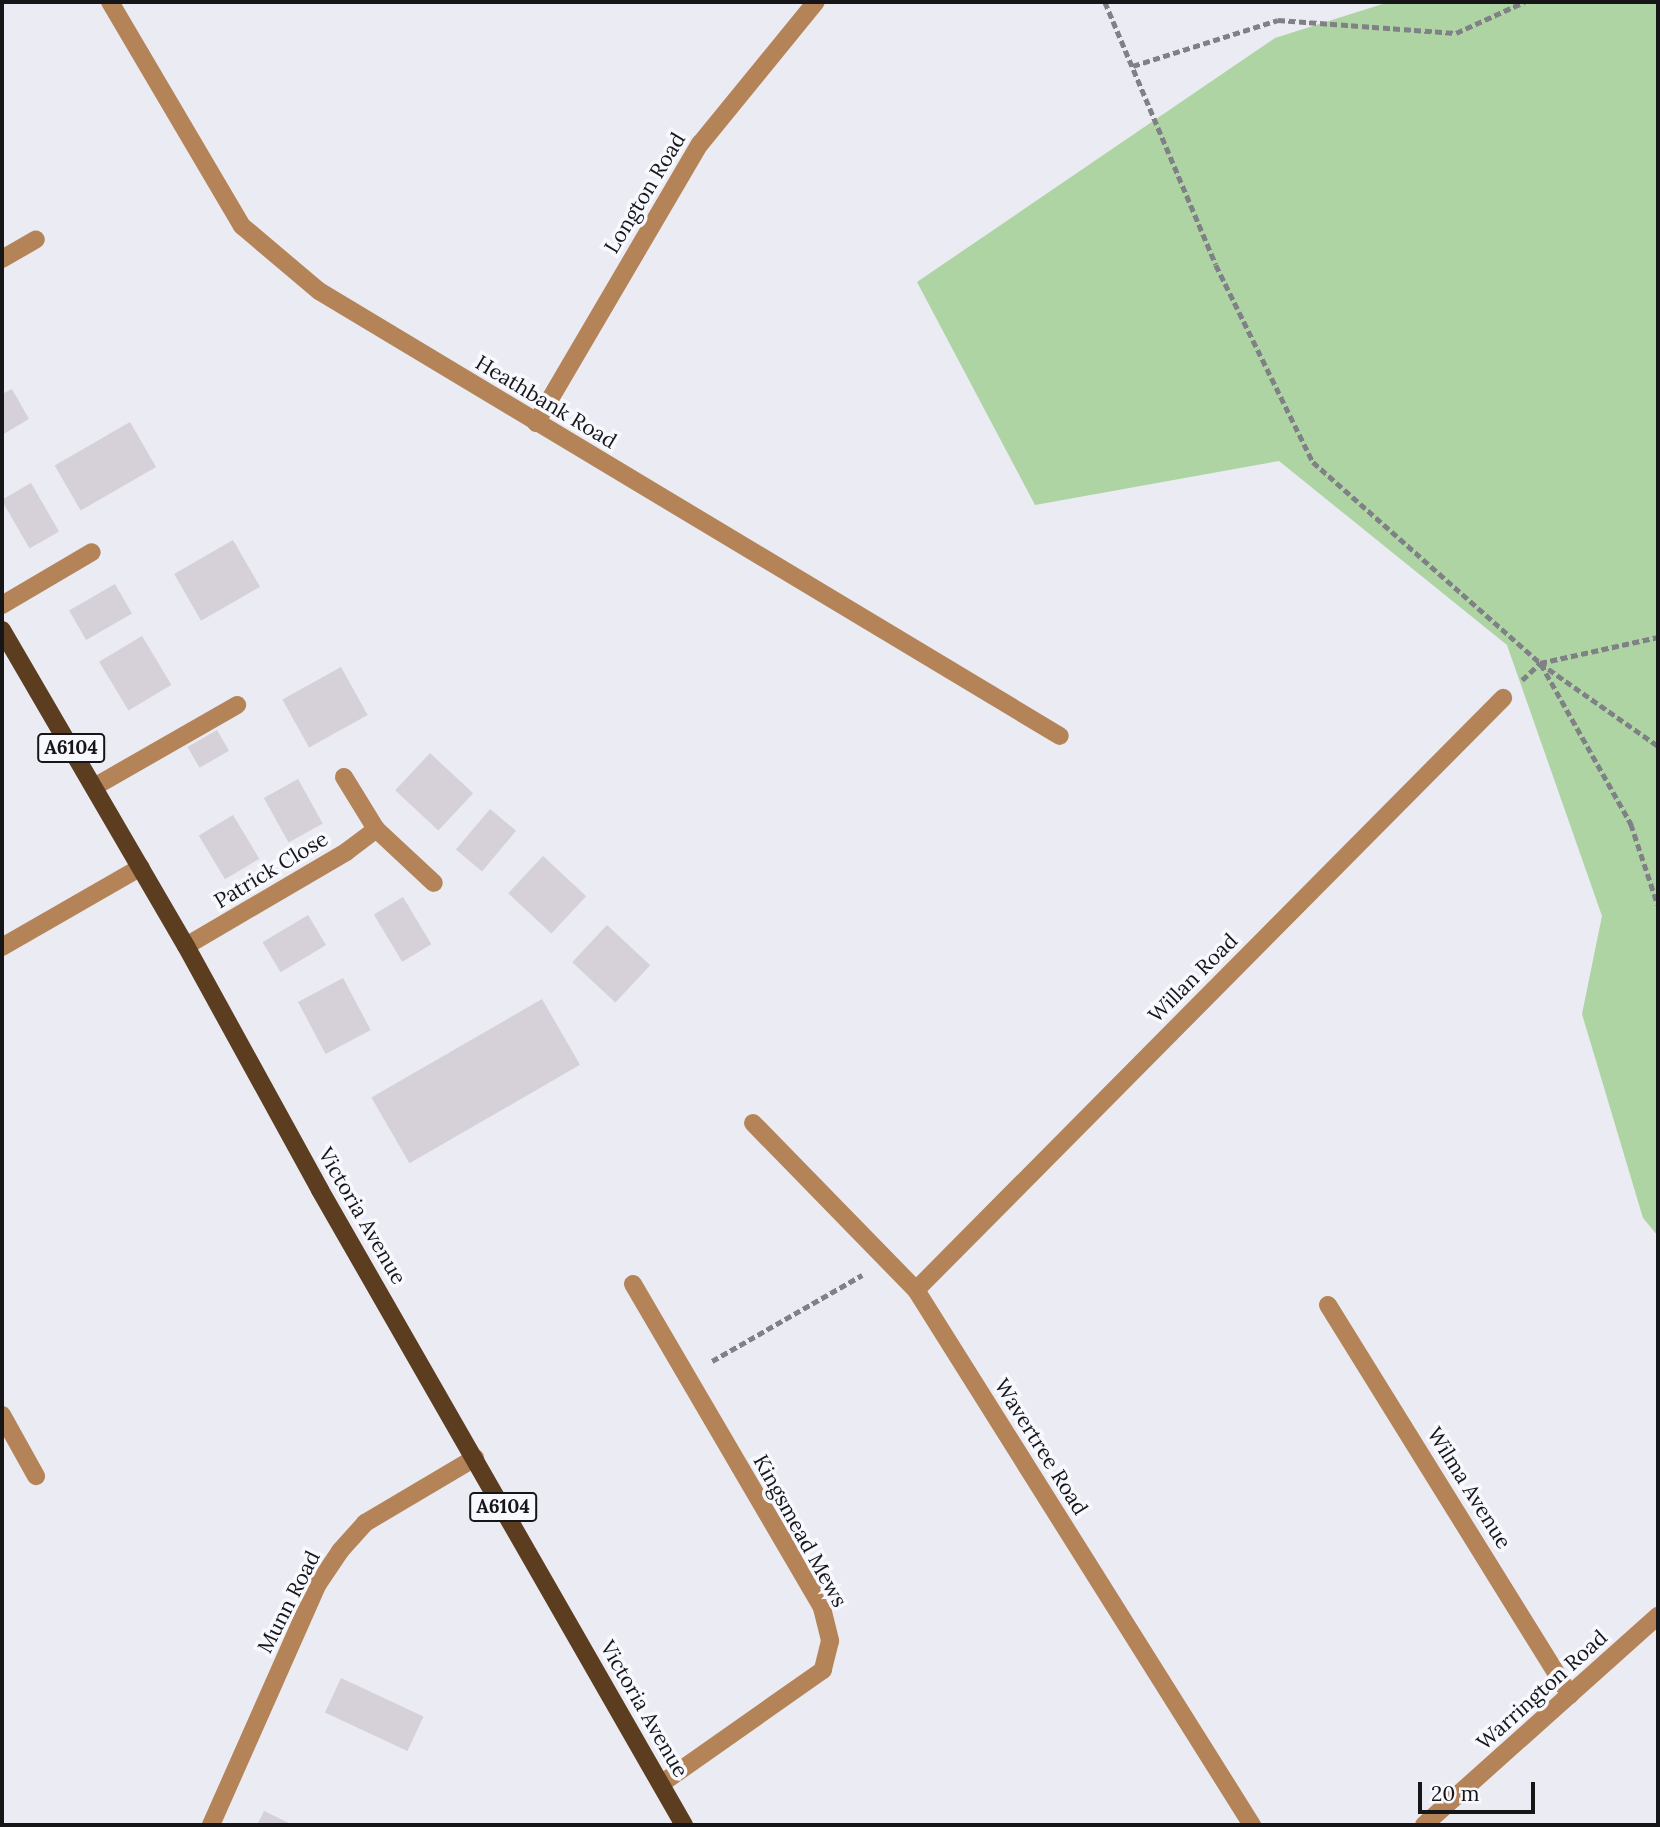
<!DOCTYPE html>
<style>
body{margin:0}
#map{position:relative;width:1660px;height:1827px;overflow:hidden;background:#eaebf3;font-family:Lora,serif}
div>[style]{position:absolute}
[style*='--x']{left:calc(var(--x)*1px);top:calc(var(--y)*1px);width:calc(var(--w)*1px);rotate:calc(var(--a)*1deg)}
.green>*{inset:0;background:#add4a2}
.building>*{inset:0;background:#d6d1d8;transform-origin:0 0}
.path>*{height:4.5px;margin-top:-2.25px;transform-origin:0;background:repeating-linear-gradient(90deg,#808186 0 7px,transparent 0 10.5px)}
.lane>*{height:18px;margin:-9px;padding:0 9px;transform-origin:9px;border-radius:9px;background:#b48458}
.street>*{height:18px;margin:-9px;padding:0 9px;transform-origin:9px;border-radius:9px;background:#b48458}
.primary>*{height:18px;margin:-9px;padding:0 9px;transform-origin:9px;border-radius:9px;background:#5d3d1f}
span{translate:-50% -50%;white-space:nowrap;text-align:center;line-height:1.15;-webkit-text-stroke:7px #f8f8ff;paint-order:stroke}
.shield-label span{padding:2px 5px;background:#f8f8ff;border:2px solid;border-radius:5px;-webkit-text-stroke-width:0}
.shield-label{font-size:19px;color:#161619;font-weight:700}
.street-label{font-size:21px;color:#161619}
.frame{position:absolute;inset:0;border:4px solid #161619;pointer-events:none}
.scale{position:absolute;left:1418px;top:1782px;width:117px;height:32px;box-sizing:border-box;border:4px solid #161619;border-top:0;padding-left:9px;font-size:21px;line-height:24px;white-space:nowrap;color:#161619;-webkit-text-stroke:5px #f8f8ff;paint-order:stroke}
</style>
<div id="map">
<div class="green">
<div style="clip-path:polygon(1389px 2px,1658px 2px,1658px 1236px,1643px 1218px,1582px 1014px,1602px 916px,1507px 645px,1279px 461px,1035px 505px,917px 282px,1275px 38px)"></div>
</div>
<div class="building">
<div style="clip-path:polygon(12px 389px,29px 419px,2px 435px,2px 394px)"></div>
<div style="left:130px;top:422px;width:52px;height:87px;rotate:60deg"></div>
<div style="left:31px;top:483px;width:56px;height:34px;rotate:60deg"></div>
<div style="left:233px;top:540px;width:54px;height:68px;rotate:60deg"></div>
<div style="left:115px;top:584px;width:34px;height:53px;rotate:60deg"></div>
<div style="left:142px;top:636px;width:57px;height:50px;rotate:59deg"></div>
<div style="left:341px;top:667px;width:55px;height:67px;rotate:61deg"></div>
<div style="left:217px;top:730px;width:24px;height:34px;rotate:60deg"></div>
<div style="left:430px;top:753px;width:59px;height:51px;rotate:43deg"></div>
<div style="left:298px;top:779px;width:51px;height:39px;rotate:61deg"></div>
<div style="left:490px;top:809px;width:34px;height:53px;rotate:40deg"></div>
<div style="left:233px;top:815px;width:51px;height:40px;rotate:59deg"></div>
<div style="left:543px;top:856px;width:59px;height:51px;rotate:43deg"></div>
<div style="left:403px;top:897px;width:55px;height:34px;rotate:59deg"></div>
<div style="left:308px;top:915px;width:35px;height:53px;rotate:59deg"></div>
<div style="left:607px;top:925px;width:59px;height:51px;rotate:43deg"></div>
<div style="left:343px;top:978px;width:59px;height:51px;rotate:62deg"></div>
<div style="left:542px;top:999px;width:76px;height:197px;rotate:60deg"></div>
<div style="left:341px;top:1678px;width:91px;height:38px;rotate:25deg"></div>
<div style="clip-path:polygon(264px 1811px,293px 1825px,257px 1825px)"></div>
</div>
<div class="path">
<div style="--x:1105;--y:2;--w:285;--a:67.1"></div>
<div style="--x:1216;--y:265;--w:220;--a:63.8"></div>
<div style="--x:1313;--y:462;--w:303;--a:41.5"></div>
<div style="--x:1540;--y:663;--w:144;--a:35.1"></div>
<div style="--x:1133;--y:66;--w:152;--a:-17.6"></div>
<div style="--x:1278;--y:20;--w:178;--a:4.2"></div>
<div style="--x:1456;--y:33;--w:75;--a:-24.5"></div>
<div style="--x:1541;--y:664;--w:184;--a:60.6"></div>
<div style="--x:1631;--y:824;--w:85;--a:71.6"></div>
<div style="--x:1522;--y:680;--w:25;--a:-43"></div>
<div style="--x:1540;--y:663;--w:121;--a:-12.4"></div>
<div style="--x:712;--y:1361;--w:173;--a:-29.8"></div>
</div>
<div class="lane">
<div style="--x:2;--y:259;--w:39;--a:-30"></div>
<div style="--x:94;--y:787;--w:165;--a:-29.8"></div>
</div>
<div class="street">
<div style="--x:110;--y:2;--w:260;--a:59.5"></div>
<div style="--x:242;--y:226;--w:101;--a:40.2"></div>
<div style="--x:319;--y:291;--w:864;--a:30.99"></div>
<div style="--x:536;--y:423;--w:324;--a:-59.6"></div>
<div style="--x:700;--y:144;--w:183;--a:-50.8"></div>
<div style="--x:2;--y:605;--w:104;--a:-30.5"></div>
<div style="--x:344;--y:777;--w:61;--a:58.4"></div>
<div style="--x:376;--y:829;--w:79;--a:43"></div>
<div style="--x:186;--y:946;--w:186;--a:-30.4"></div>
<div style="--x:346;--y:852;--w:38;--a:-37"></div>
<div style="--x:2;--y:947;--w:160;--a:-29.9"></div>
<div style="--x:753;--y:1123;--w:233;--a:45.7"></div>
<div style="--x:916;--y:1290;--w:632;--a:57.87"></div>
<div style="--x:633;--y:1284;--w:375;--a:59.7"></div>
<div style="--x:822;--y:1608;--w:34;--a:76"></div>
<div style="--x:830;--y:1641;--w:30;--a:104"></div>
<div style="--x:823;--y:1670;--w:198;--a:144.9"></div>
<div style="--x:916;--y:1290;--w:834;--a:-45.24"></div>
<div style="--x:1328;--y:1305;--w:459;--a:58.2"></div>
<div style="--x:2;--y:1415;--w:70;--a:60.9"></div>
<div style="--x:211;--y:1825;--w:264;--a:-66.1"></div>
<div style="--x:318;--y:1584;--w:40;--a:-56"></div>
<div style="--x:340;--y:1551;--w:38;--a:-48"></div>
<div style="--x:365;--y:1523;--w:128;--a:-30.6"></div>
<div style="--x:1424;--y:1825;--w:314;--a:-41.8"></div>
</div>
<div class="primary">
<div style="--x:2;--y:630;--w:366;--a:59.8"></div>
<div style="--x:186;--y:946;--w:278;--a:61.2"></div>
<div style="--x:320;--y:1190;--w:732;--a:60.18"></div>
</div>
<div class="shield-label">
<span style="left:71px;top:748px">A6104</span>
<span style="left:503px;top:1507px">A6104</span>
</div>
<div class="street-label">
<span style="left:645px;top:193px;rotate:-59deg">Longton Road</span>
<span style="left:546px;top:402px;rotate:31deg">Heathbank Road</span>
<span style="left:271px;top:870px;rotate:-31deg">Patrick Close</span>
<span style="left:1193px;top:978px;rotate:-45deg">Willan Road</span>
<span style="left:362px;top:1216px;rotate:60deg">Victoria Avenue</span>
<span style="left:1041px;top:1447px;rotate:58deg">Wavertree Road</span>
<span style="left:1469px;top:1488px;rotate:58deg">Wilma Avenue</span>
<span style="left:800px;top:1531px;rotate:61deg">Kingsmead Mews</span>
<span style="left:289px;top:1602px;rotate:-63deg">Munn Road</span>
<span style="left:1542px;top:1690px;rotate:-42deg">Warrington Road</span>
<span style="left:644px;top:1709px;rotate:60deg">Victoria Avenue</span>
</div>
<div class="frame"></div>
<div class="scale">20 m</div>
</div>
